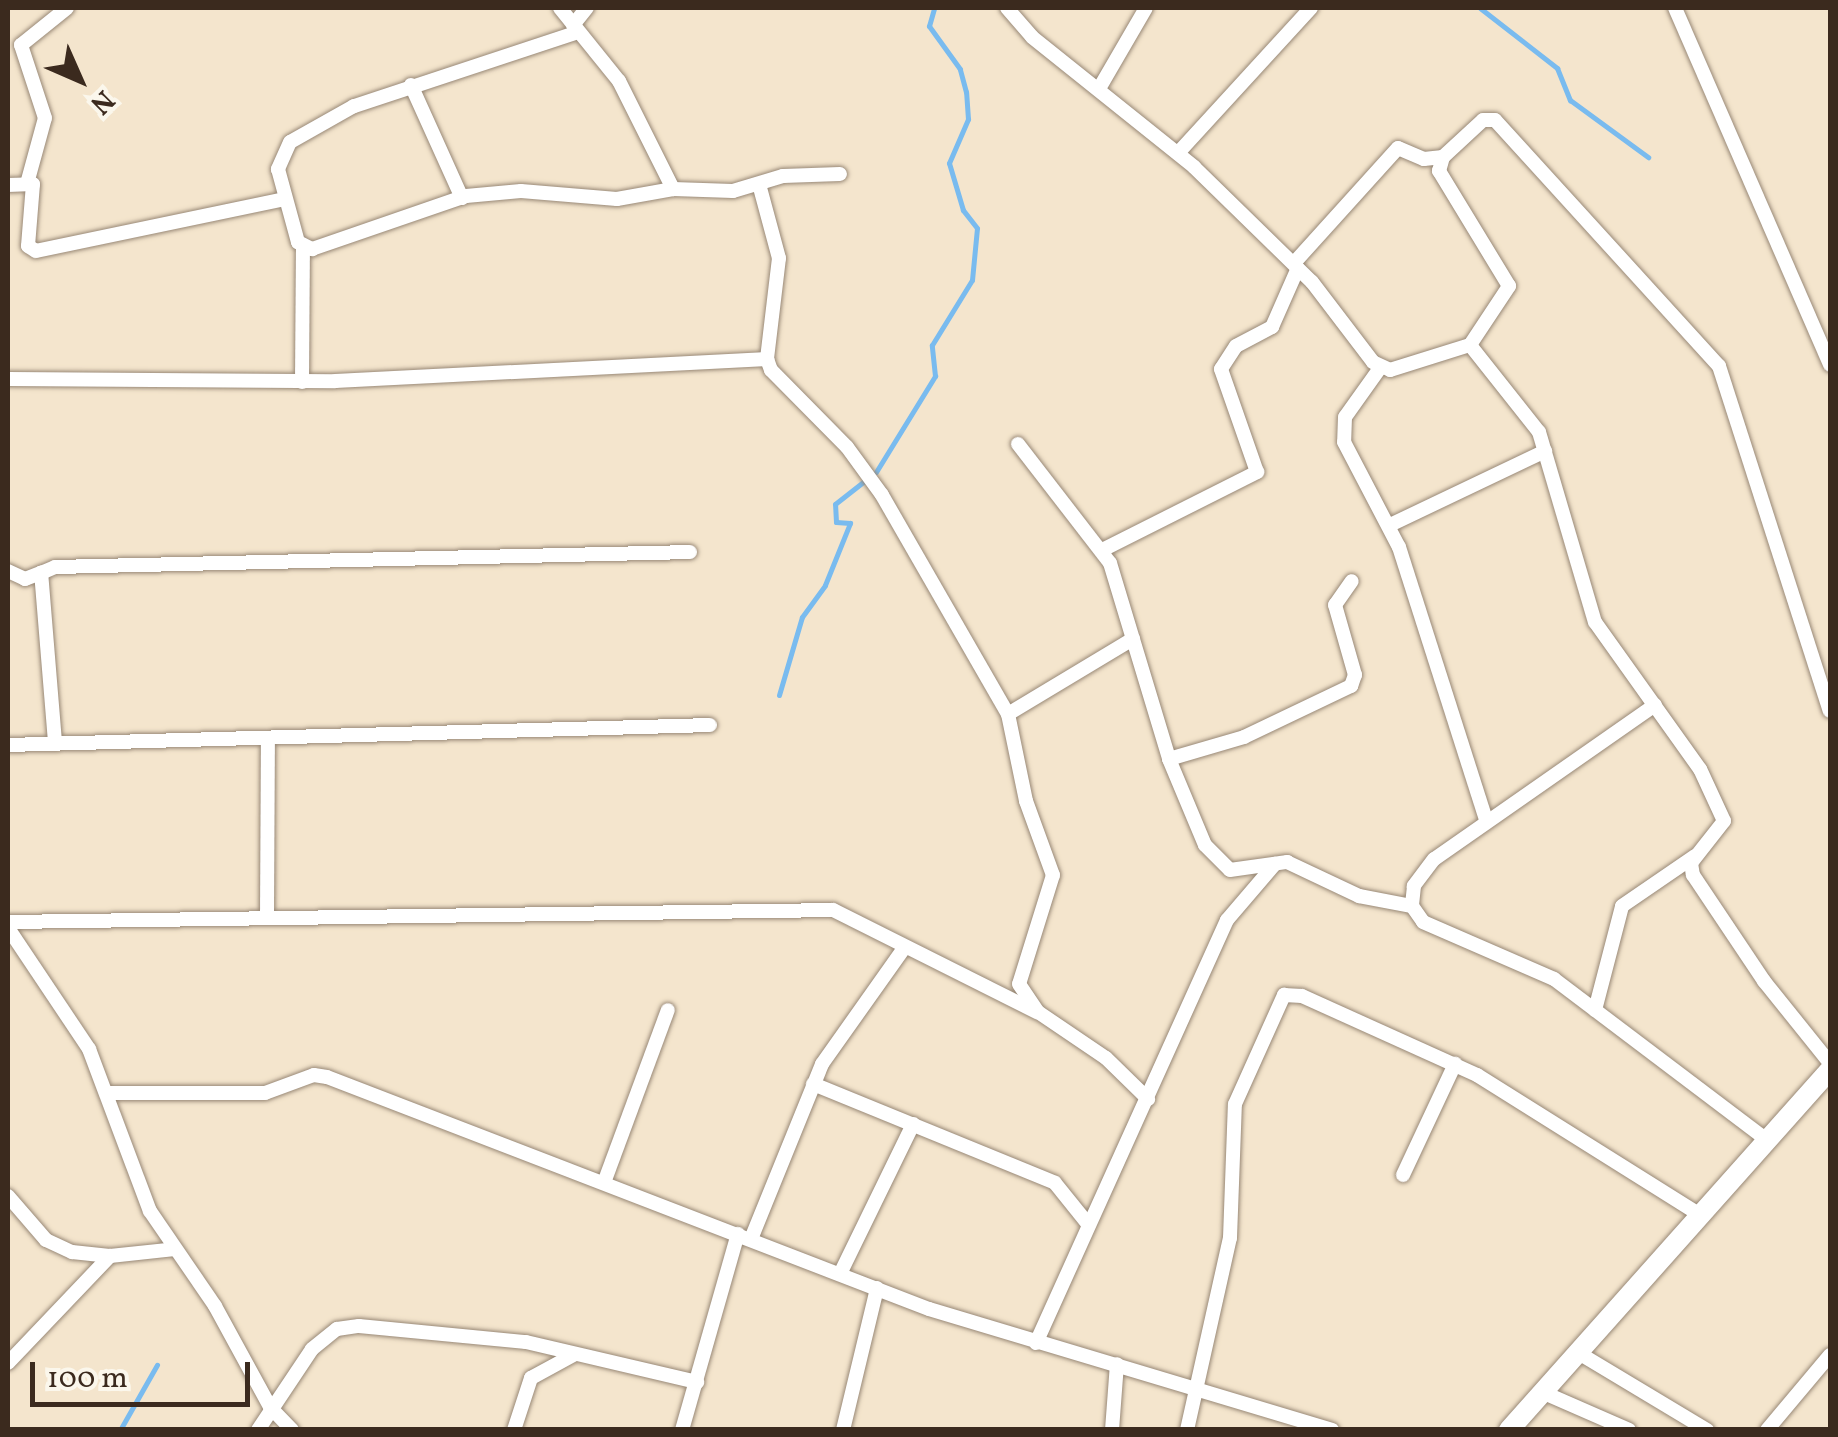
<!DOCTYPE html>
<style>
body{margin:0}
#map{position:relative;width:1838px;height:1437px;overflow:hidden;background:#f4e5cd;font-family:Vollkorn,serif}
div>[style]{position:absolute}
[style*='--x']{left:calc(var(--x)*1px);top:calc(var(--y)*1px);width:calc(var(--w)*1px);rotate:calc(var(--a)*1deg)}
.stream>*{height:5px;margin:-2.5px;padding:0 2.5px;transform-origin:2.5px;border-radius:2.5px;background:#79bbef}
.roads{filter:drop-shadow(0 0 2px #988876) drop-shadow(0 0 2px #988876)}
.street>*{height:14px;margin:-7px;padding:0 7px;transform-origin:7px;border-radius:7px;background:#fff}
.secondary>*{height:20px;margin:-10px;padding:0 10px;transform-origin:10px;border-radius:10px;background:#fff}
span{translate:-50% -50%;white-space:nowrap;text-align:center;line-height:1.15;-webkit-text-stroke:9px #fbf7ec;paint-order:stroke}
.frame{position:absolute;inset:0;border:10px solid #3b2a1e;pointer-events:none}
.north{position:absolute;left:30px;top:30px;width:100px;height:100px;-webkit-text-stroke:8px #fbf7ec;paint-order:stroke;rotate:135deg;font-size:28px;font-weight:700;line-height:40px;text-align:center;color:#3b2a1e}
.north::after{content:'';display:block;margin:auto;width:35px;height:45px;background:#3b2a1e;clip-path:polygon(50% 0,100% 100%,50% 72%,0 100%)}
.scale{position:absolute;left:30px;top:1362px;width:220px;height:45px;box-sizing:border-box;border:5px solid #3b2a1e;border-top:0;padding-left:12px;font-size:30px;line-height:35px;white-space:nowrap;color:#3b2a1e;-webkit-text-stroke:8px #fbf7ec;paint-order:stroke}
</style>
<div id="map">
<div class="stream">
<div style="--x:1480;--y:8;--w:98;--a:37.9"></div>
<div style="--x:1557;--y:68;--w:35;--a:68"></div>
<div style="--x:1570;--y:100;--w:97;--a:36.2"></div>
<div style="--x:876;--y:472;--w:113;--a:-58.4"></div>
<div style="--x:935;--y:376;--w:31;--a:-96"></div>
<div style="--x:932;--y:345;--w:76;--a:-58.4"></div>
<div style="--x:972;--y:280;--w:52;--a:-84.5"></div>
<div style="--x:977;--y:228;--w:23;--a:-128"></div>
<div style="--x:963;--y:210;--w:49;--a:-106.6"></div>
<div style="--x:949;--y:163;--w:48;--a:-66.6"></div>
<div style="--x:968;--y:119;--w:27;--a:-94"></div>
<div style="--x:966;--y:92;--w:24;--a:-105"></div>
<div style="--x:960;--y:69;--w:53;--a:-125.8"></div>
<div style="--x:929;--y:26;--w:19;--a:-74"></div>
<div style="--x:779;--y:695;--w:81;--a:-73.6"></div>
<div style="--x:802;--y:617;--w:39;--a:-54"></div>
<div style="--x:825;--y:585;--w:67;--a:-68"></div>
<div style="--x:850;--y:523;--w:14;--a:-176"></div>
<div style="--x:836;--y:522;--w:18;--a:-93"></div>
<div style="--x:835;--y:504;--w:36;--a:-38"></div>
<div style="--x:120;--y:1430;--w:75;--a:-60.4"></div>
</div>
<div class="roads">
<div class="street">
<div style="--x:560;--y:8;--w:94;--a:51.1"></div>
<div style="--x:619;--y:81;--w:121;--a:63.4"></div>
<div style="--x:673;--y:189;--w:60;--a:1.9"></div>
<div style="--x:733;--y:191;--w:52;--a:-16.7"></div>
<div style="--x:783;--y:176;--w:57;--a:-2"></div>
<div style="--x:1007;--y:8;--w:38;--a:49"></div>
<div style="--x:1032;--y:37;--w:208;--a:38.7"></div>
<div style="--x:1194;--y:167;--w:165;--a:44.3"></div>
<div style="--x:1312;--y:282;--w:101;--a:52.7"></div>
<div style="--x:1373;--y:362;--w:19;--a:25"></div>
<div style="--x:1390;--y:370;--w:84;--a:-17.4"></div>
<div style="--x:1470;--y:345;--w:71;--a:-56.5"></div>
<div style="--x:1509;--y:286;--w:135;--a:-121.3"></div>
<div style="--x:1439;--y:171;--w:15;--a:-74"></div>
<div style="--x:1443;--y:157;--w:54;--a:-42.8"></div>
<div style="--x:1483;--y:120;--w:12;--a:0"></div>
<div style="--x:1495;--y:120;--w:333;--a:47.7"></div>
<div style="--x:1719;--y:366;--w:362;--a:72.2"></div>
<div style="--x:1675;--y:8;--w:389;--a:66.5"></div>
<div style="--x:573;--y:25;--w:22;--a:-51"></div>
<div style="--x:578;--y:32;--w:236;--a:161.7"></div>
<div style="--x:354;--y:106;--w:73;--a:150.6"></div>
<div style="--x:290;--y:142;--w:30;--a:114"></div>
<div style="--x:278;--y:169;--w:76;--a:74.7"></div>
<div style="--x:298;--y:242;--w:16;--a:27"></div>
<div style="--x:312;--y:249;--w:163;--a:-19"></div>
<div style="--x:466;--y:196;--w:55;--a:-5.2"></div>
<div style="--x:521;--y:191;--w:96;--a:4.8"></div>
<div style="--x:617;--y:199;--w:57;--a:-10.1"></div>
<div style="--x:411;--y:85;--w:124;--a:65.7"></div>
<div style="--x:1100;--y:87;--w:91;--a:-59.8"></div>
<div style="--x:1178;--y:153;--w:197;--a:-47.5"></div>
<div style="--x:28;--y:180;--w:64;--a:-74.7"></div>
<div style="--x:45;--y:118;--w:77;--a:-108.2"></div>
<div style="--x:21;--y:45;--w:59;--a:-38.8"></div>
<div style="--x:759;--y:184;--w:77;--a:74.9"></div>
<div style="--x:779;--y:258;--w:102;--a:96.8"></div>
<div style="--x:767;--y:359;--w:12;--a:70"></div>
<div style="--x:771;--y:370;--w:108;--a:45.4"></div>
<div style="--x:847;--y:447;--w:59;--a:53.9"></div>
<div style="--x:882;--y:495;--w:253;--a:60.1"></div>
<div style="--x:1008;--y:714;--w:89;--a:78.3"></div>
<div style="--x:1026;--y:801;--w:79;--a:70"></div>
<div style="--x:1053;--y:875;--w:114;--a:107.3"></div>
<div style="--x:1019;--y:984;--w:34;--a:56"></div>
<div style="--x:1038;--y:1012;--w:82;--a:34.1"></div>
<div style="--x:1106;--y:1058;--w:59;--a:44.3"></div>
<div style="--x:8;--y:185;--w:25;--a:-2"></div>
<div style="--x:33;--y:184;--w:62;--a:94.6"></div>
<div style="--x:28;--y:246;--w:9;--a:32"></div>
<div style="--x:36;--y:251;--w:254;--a:-11.8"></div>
<div style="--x:1294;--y:263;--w:155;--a:-47.9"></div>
<div style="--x:1398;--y:148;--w:28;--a:23"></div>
<div style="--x:1424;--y:159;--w:19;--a:-6"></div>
<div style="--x:1470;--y:345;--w:111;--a:51.6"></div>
<div style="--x:1539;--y:432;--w:198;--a:73.6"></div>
<div style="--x:1595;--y:622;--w:181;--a:54.5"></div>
<div style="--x:1700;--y:769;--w:57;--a:65.2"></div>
<div style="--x:1724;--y:821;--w:53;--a:128.2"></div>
<div style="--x:1691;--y:863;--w:12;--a:81"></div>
<div style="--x:1693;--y:875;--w:128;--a:56.2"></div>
<div style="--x:1764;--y:981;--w:105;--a:51.2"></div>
<div style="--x:1380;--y:368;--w:60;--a:125.5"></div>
<div style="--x:1345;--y:417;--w:25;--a:92"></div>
<div style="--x:1344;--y:442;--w:119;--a:62.4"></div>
<div style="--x:1399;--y:547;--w:287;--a:72.3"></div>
<div style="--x:8;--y:379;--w:327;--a:0.4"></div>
<div style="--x:335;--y:381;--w:433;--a:-2.9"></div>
<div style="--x:302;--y:382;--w:134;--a:-89.6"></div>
<div style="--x:1018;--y:444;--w:150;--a:52.3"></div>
<div style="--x:1110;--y:563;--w:205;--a:73.2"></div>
<div style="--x:1169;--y:759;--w:93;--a:67.3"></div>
<div style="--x:1205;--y:845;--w:35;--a:45"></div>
<div style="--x:1230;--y:870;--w:58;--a:-8"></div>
<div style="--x:1287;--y:862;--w:80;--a:25.3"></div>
<div style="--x:1359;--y:896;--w:54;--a:10.7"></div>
<div style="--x:1390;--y:525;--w:172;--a:-25.5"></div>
<div style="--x:1102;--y:550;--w:174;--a:-26.7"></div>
<div style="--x:1257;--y:472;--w:109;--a:-109.3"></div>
<div style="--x:1221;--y:369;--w:27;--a:-57"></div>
<div style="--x:1236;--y:346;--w:41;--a:-27.8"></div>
<div style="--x:1272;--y:327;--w:64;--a:-66.2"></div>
<div style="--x:8;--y:571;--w:19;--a:25"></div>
<div style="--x:25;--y:579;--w:17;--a:-21"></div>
<div style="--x:1655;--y:705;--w:269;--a:145.1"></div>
<div style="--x:1434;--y:859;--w:34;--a:127"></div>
<div style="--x:1414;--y:886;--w:20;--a:96"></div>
<div style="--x:1412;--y:906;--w:19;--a:55"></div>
<div style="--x:1423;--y:922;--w:143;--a:23.5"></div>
<div style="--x:1554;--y:979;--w:267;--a:37.1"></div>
<div style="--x:1008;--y:714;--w:146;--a:-31"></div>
<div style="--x:55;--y:742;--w:170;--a:-94.7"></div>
<div style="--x:41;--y:573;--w:15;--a:-23"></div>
<div style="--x:55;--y:567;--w:635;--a:-1.35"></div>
<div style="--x:8;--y:745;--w:702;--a:-1.63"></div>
<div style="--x:1169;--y:759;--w:78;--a:-16.3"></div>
<div style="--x:1244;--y:737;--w:119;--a:-25.5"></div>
<div style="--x:1351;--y:686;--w:12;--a:-70"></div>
<div style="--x:1355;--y:675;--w:73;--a:-105.9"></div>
<div style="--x:1335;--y:605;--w:29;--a:-55"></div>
<div style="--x:267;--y:917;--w:178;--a:-89.7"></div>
<div style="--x:8;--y:922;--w:825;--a:-0.83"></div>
<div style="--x:833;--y:910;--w:228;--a:26.6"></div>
<div style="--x:8;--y:928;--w:146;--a:56.2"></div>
<div style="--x:89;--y:1049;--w:173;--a:69.4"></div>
<div style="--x:150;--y:1211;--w:115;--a:55.6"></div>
<div style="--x:215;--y:1306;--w:115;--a:61.4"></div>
<div style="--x:270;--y:1407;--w:32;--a:46"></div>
<div style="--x:1595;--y:1010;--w:107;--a:-75.4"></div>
<div style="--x:1622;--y:906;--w:88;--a:-34.4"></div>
<div style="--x:813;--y:1084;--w:261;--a:22.2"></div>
<div style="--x:1055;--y:1183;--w:53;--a:51.2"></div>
<div style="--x:108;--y:1093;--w:157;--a:0"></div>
<div style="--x:265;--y:1093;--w:52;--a:-20.2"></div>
<div style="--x:314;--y:1075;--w:13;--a:9"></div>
<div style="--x:327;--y:1077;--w:645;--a:21.08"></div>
<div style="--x:929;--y:1309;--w:421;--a:16.7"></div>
<div style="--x:1403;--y:1175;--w:123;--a:-64.9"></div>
<div style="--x:605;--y:1180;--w:181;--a:-69.7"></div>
<div style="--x:8;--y:1196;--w:58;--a:49.2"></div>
<div style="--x:46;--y:1240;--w:29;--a:25"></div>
<div style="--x:72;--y:1252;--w:38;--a:6"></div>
<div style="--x:110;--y:1256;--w:65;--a:-6.1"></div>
<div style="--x:751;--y:1239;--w:189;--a:-67.9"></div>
<div style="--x:822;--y:1064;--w:142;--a:-54.7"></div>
<div style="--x:840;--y:1274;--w:167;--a:-64"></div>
<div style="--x:1036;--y:1343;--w:464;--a:-65.7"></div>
<div style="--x:1227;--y:920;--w:74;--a:-49.4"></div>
<div style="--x:1577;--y:1352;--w:152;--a:31"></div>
<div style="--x:8;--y:1363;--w:148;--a:-46.4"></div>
<div style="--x:1542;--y:1392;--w:95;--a:23.6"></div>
<div style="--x:258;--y:1430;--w:97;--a:-56.3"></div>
<div style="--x:312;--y:1349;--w:32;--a:-39"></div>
<div style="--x:337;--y:1329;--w:22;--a:-8"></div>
<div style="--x:359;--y:1326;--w:168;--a:5.5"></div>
<div style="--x:526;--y:1342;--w:176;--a:13.2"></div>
<div style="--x:514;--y:1430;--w:55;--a:-71.9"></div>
<div style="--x:531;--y:1378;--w:50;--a:-28.6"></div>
<div style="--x:682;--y:1430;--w:204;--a:-74.1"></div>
<div style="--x:843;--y:1430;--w:146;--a:-76.5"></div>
<div style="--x:1112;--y:1430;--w:66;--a:-85.7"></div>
<div style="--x:1187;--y:1430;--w:197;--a:-77.4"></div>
<div style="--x:1230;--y:1238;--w:134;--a:-87.9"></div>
<div style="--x:1235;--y:1104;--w:120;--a:-65.8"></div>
<div style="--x:1284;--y:995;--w:18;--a:3"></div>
<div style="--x:1302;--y:996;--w:192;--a:24.3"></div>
<div style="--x:1477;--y:1075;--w:263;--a:32.1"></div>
<div style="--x:1767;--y:1430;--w:98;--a:-50"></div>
</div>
<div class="secondary">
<div style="--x:1509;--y:1430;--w:482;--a:-48.3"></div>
</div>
</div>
<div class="frame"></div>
<div class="north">N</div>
<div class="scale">100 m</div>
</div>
